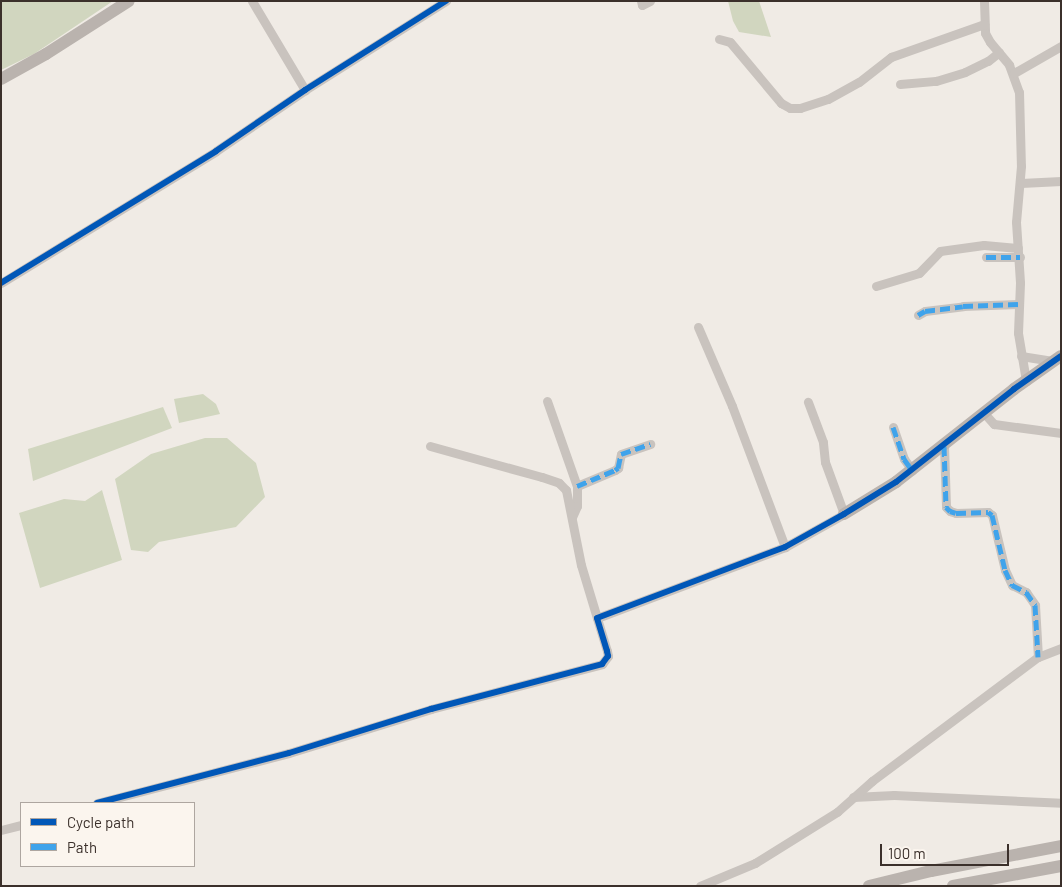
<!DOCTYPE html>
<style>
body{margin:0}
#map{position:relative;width:1062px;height:887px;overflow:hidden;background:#f0ebe5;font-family:Barlow,sans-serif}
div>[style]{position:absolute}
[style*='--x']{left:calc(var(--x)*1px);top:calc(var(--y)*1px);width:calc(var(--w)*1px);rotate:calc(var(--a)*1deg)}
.green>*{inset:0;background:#d1d6bf}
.street>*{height:9px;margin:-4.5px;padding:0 4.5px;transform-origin:4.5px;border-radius:4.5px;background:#c9c3be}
.secondary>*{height:12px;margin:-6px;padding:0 6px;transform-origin:6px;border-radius:6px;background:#bab3ae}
.quiet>*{height:5px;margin-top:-2.5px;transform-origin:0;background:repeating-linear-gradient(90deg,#3fa3eb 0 10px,transparent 0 15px)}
.cycleway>*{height:6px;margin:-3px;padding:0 3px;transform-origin:3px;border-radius:3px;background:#0057b8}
span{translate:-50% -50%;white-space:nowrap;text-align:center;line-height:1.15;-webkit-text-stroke:4.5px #fbf5ee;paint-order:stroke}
.frame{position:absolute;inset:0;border:2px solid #3b302b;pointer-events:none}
.legend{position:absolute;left:20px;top:802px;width:175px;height:65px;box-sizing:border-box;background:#fbf5ee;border:1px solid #aea6a0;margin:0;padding:6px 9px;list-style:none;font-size:15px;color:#3b302b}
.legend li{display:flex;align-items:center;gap:10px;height:25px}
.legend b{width:25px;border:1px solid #aea6a0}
.scale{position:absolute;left:880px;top:844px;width:129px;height:22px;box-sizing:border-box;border:2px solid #3b302b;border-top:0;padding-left:6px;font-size:15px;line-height:18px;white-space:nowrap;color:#3b302b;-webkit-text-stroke:4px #fbf5ee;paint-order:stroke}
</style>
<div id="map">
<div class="green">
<div style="clip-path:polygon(1px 1px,113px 1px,34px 54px,1px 70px)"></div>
<div style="clip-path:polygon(728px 1px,759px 1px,771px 37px,739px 32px,733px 21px)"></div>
<div style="clip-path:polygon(203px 394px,216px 404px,220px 414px,179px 423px,174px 399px)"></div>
<div style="clip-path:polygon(163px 407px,172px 428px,33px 481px,28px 449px)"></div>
<div style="clip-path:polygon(205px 438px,227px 438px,256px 463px,265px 497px,236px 527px,159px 542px,148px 552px,131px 550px,115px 479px,151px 454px)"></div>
<div style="clip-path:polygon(102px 490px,122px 560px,40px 588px,19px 513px,64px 499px,85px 501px)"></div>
</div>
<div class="street">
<div style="--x:252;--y:1;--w:104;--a:59.2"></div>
<div style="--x:641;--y:1;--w:4;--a:76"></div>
<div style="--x:642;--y:5;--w:9;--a:-27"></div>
<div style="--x:984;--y:1;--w:32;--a:88"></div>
<div style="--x:985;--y:33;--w:10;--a:61"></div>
<div style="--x:990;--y:42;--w:30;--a:50"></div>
<div style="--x:1009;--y:65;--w:29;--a:70"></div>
<div style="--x:1019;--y:92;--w:74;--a:88.5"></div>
<div style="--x:1021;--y:166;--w:56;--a:95.1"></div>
<div style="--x:1016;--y:222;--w:61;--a:86.2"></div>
<div style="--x:1020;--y:283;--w:50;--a:92.3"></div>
<div style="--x:1018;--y:333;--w:49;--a:80.5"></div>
<div style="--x:719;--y:39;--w:11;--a:15"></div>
<div style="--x:730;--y:42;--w:80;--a:50.1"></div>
<div style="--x:781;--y:103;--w:10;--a:29"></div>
<div style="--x:790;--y:108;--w:10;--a:0"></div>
<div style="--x:800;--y:108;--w:29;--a:-18"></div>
<div style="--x:828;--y:99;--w:35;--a:-29"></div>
<div style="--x:859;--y:82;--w:41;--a:-38"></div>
<div style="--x:891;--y:57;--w:99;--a:-19.5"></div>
<div style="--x:1014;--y:73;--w:54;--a:-29.9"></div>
<div style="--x:900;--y:84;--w:36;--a:-5"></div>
<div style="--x:936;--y:81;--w:30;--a:-17"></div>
<div style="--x:965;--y:72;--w:25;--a:-26"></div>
<div style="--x:988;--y:61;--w:14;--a:-39"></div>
<div style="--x:1021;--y:183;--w:40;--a:-2.9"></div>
<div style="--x:986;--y:257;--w:34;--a:0"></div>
<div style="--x:1;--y:283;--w:252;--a:-31.5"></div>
<div style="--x:216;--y:151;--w:108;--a:-34.4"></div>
<div style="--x:305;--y:90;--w:167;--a:-32.3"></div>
<div style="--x:876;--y:286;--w:45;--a:-16.8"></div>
<div style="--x:919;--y:273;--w:30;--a:-46"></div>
<div style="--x:940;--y:251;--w:44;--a:-7.8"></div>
<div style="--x:984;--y:245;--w:34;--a:5"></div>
<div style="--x:918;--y:315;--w:8;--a:-30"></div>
<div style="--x:925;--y:311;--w:38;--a:-7"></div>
<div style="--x:963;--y:306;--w:56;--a:-2"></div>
<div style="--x:698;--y:327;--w:86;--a:66.7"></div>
<div style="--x:732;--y:406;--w:151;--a:69.4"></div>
<div style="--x:1021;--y:356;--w:32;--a:9"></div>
<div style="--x:547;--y:401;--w:90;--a:70.6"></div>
<div style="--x:577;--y:486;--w:20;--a:90"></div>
<div style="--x:577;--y:506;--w:12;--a:114"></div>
<div style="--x:984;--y:413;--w:15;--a:48"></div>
<div style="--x:994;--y:424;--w:68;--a:7.7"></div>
<div style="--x:893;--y:427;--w:34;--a:71"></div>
<div style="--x:904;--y:459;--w:14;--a:54"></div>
<div style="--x:430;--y:446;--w:116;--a:15.5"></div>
<div style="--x:542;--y:477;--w:18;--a:19"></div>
<div style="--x:559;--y:483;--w:10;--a:45"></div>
<div style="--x:566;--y:490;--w:76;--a:78.7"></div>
<div style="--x:581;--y:565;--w:55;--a:73.2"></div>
<div style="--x:944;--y:446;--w:61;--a:88.1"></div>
<div style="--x:946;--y:507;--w:6;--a:45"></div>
<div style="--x:950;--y:511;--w:6;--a:18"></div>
<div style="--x:956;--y:513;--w:32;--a:-2"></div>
<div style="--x:988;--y:512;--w:5;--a:37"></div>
<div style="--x:992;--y:515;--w:57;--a:76.7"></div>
<div style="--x:1005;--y:570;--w:17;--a:65"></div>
<div style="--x:1012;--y:585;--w:16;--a:27"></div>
<div style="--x:1026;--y:592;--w:16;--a:55"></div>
<div style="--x:1035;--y:605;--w:52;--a:86.7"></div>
<div style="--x:577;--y:486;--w:41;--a:-22.8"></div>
<div style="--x:615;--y:470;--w:4;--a:-34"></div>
<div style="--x:618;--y:468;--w:14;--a:-78"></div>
<div style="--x:621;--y:454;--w:31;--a:-19"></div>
<div style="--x:853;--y:797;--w:41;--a:-2.8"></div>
<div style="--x:894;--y:795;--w:167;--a:2.7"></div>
<div style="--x:97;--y:803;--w:198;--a:-14.6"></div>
<div style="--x:289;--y:753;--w:149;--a:-17.2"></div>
<div style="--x:431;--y:709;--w:177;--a:-14.7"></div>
<div style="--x:602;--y:664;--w:10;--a:-53"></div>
<div style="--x:608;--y:656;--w:5;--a:-101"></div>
<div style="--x:607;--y:651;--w:34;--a:-107"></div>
<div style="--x:597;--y:618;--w:201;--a:-20.7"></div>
<div style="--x:785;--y:547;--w:68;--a:-29.2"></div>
<div style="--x:844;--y:514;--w:55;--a:-110.1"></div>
<div style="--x:825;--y:462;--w:20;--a:-96"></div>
<div style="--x:823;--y:442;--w:43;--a:-110.6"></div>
<div style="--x:1;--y:830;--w:21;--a:-14"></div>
<div style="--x:700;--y:886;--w:60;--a:-22.7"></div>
<div style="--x:755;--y:863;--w:97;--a:-31.9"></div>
<div style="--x:837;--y:812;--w:47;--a:-41.5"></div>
<div style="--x:872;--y:781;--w:207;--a:-36.8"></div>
<div style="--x:1038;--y:657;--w:25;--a:-21"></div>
</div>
<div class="secondary">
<div style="--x:1;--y:79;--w:51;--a:-29.1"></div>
<div style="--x:46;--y:54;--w:98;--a:-32.6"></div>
<div style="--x:844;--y:514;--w:61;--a:-31.6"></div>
<div style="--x:896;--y:482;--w:150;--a:-38.2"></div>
<div style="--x:1014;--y:389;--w:57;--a:-35.1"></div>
<div style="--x:869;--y:886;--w:64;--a:-13.6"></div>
<div style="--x:931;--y:871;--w:132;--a:-10.9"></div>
<div style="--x:953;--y:886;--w:110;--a:-10.5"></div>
</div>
<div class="quiet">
<div style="--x:986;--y:257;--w:34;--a:0"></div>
<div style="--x:918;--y:315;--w:8;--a:-30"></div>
<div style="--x:925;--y:311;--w:38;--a:-7"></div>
<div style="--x:963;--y:306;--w:56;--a:-2"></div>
<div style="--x:893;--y:427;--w:34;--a:71"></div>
<div style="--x:904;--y:459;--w:14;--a:54"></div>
<div style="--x:944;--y:446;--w:61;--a:88.1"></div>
<div style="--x:946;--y:507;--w:6;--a:45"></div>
<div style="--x:950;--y:511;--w:6;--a:18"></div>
<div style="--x:956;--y:513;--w:32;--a:-2"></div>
<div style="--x:988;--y:512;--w:5;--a:37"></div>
<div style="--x:992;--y:515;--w:57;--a:76.7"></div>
<div style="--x:1005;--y:570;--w:17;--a:65"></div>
<div style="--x:1012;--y:585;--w:16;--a:27"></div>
<div style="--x:1026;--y:592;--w:16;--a:55"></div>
<div style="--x:1035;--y:605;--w:52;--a:86.7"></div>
<div style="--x:577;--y:486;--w:41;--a:-22.8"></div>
<div style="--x:615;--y:470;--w:4;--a:-34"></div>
<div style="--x:618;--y:468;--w:14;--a:-78"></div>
<div style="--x:621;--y:454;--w:31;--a:-19"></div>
</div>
<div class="cycleway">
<div style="--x:1;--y:283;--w:252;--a:-31.5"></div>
<div style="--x:216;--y:151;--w:108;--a:-34.4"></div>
<div style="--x:305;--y:90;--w:167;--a:-32.3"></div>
<div style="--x:97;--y:803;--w:198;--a:-14.6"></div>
<div style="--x:289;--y:753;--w:149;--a:-17.2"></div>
<div style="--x:431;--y:709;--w:177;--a:-14.7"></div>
<div style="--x:602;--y:664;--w:10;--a:-53"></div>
<div style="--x:608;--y:656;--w:5;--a:-101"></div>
<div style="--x:607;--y:651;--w:34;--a:-107"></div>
<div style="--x:597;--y:618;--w:201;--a:-20.7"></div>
<div style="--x:785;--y:547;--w:68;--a:-29.2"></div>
<div style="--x:844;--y:514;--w:61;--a:-31.6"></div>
<div style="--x:896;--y:482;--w:150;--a:-38.2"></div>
<div style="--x:1014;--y:389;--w:57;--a:-35.1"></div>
</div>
<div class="frame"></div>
<ul class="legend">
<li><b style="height:6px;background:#0057b8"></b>Cycle path</li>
<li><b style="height:6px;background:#3fa3eb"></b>Path</li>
</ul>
<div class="scale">100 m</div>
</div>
